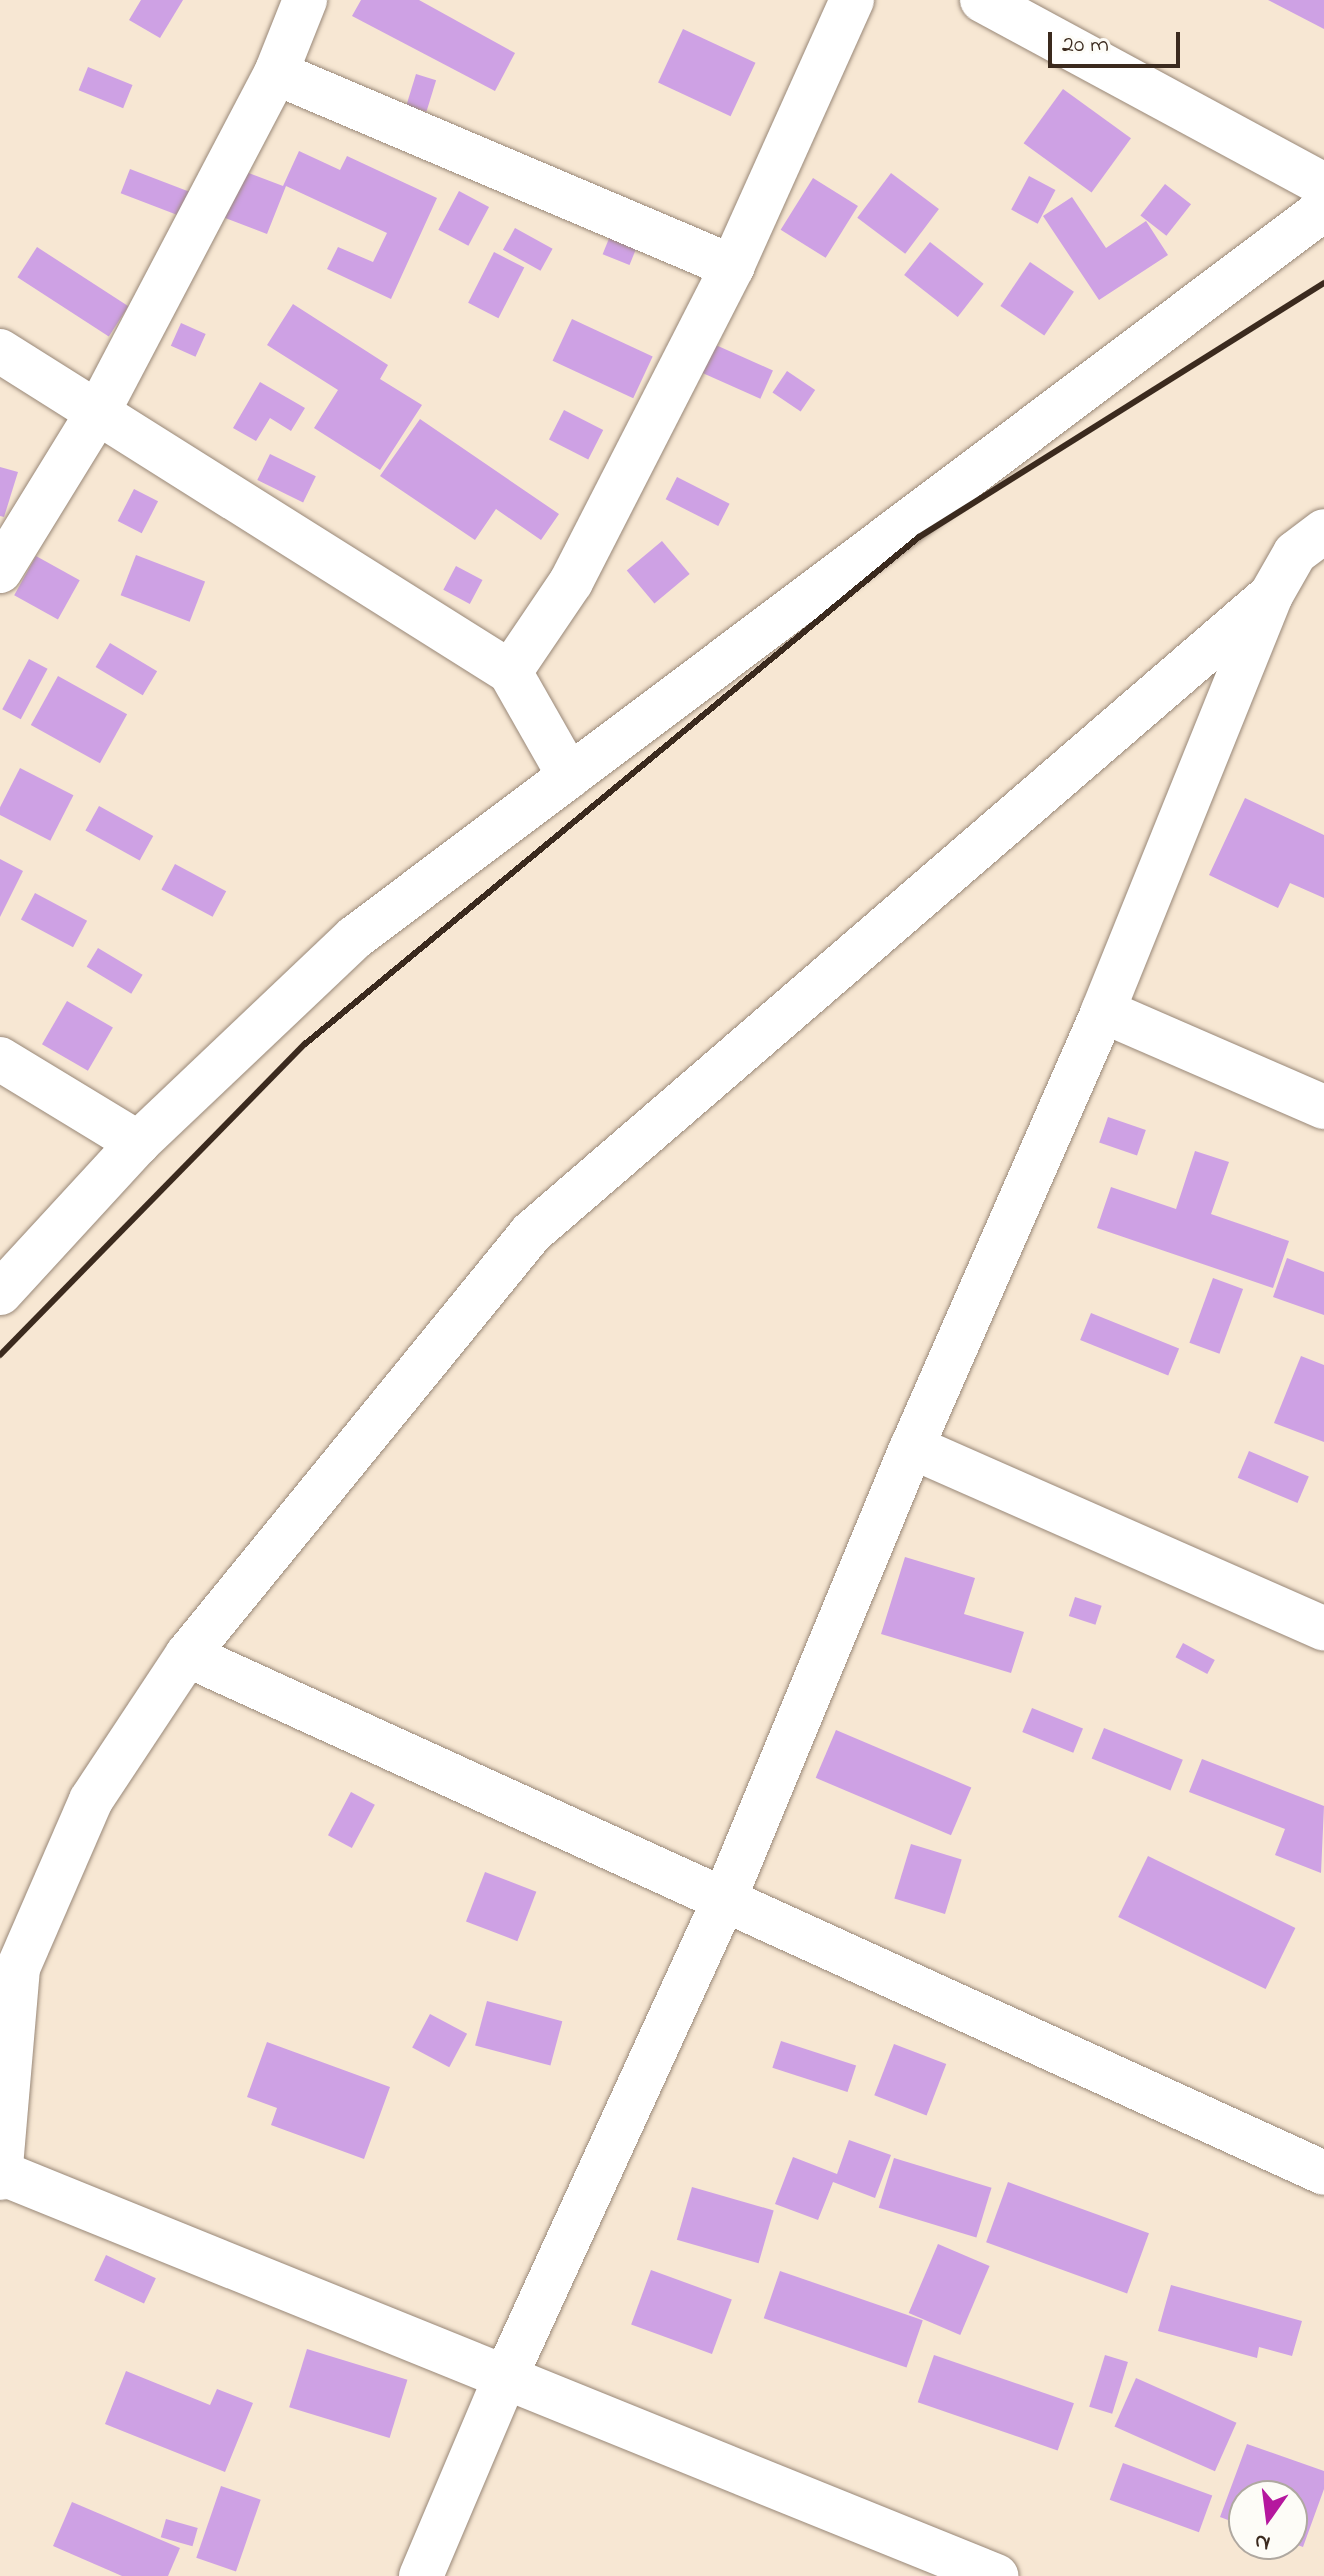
<!DOCTYPE html>
<style>
body{margin:0}
#map{position:relative;width:1324px;height:2576px;overflow:hidden;background:#f7e7d3;font-family:"Indie Flower",sans-serif}
div>[style]{position:absolute}
[style*='--x']{left:calc(var(--x)*1px);top:calc(var(--y)*1px);width:calc(var(--w)*1px);rotate:calc(var(--a)*1deg)}
.building>*{inset:0;background:#cea1e4;transform-origin:0 0}
.roads{filter:drop-shadow(0 0 2px #998878) drop-shadow(0 0 2px #998878)}
.minor>*{height:44px;margin:-22px;padding:0 22px;transform-origin:22px;border-radius:22px;background:#fff}
.rail>*{height:6px;margin:-3px;padding:0 3px;transform-origin:3px;border-radius:3px;background:#3b2a1e}
span{translate:-50% -50%;white-space:nowrap;text-align:center;line-height:1.15;-webkit-text-stroke:7px #fdfcf7;paint-order:stroke}
.north{position:absolute;left:1228px;top:2480px;width:80px;height:80px;box-sizing:border-box;background:#fdfcf7;border:2px solid #afa8a0;border-radius:50%;rotate:194deg;font-size:22px;font-weight:700;line-height:32px;text-align:center;color:#3b2a1e}
.north::after{content:'';display:block;margin:auto;width:28px;height:36px;background:#b5179e;clip-path:polygon(50% 0,100% 100%,50% 72%,0 100%)}
.scale{position:absolute;left:1048px;top:32px;width:132px;height:36px;box-sizing:border-box;border:4px solid #3b2a1e;border-top:0;padding-left:10px;font-size:24px;line-height:28px;white-space:nowrap;color:#3b2a1e;-webkit-text-stroke:6px #fdfcf7;paint-order:stroke}
</style>
<div id="map">
<div class="building">
<div style="clip-path:polygon(141px 0,183px 0,160px 38px,129px 20px)"></div>
<div style="clip-path:polygon(361px 0,419px 0,515px 53px,495px 91px,352px 16px)"></div>
<div style="clip-path:polygon(1268px 0,1324px 0,1324px 29px)"></div>
<div style="left:683px;top:29px;width:80px;height:59px;rotate:25deg"></div>
<div style="left:88px;top:67px;width:48px;height:25px;rotate:22deg"></div>
<div style="left:416px;top:74px;width:21px;height:33px;rotate:17deg"></div>
<div style="left:1063px;top:89px;width:84px;height:67px;rotate:36deg"></div>
<div style="clip-path:polygon(299px 151px,340px 170px,347px 156px,437px 198px,391px 299px,327px 269px,338px 247px,373px 262px,387px 233px,286px 186px,267px 234px,220px 216px,238px 169px,283px 186px)"></div>
<div style="left:130px;top:169px;width:65px;height:26px;rotate:21deg"></div>
<div style="left:891px;top:173px;width:60px;height:56px;rotate:37deg"></div>
<div style="left:1029px;top:176px;width:30px;height:38px;rotate:28deg"></div>
<div style="left:813px;top:178px;width:53px;height:61px;rotate:32deg"></div>
<div style="left:1165px;top:184px;width:33px;height:40px;rotate:38deg"></div>
<div style="left:459px;top:191px;width:34px;height:44px;rotate:28deg"></div>
<div style="clip-path:polygon(1072px 197px,1106px 248px,1146px 221px,1168px 255px,1099px 300px,1043px 216px)"></div>
<div style="left:515px;top:228px;width:43px;height:25px;rotate:29deg"></div>
<div style="left:612px;top:231px;width:29px;height:25px;rotate:22deg"></div>
<div style="left:930px;top:242px;width:68px;height:42px;rotate:38deg"></div>
<div style="left:37px;top:247px;width:109px;height:36px;rotate:33deg"></div>
<div style="left:494px;top:252px;width:34px;height:57px;rotate:27deg"></div>
<div style="left:1030px;top:262px;width:53px;height:53px;rotate:34deg"></div>
<div style="clip-path:polygon(293px 304px,388px 365px,380px 379px,422px 405px,380px 470px,314px 428px,338px 390px,267px 345px)"></div>
<div style="left:572px;top:319px;width:89px;height:46px;rotate:25deg"></div>
<div style="left:181px;top:323px;width:27px;height:25px;rotate:24deg"></div>
<div style="left:709px;top:342px;width:70px;height:31px;rotate:24deg"></div>
<div style="left:787px;top:371px;width:34px;height:26px;rotate:34deg"></div>
<div style="clip-path:polygon(260px 382px,305px 408px,291px 431px,270px 418px,256px 441px,233px 428px)"></div>
<div style="left:564px;top:410px;width:44px;height:33px;rotate:27deg"></div>
<div style="clip-path:polygon(420px 419px,559px 514px,541px 540px,496px 509px,475px 540px,380px 476px)"></div>
<div style="left:270px;top:454px;width:51px;height:29px;rotate:26deg"></div>
<div style="clip-path:polygon(0 467px,18px 472px,4px 517px,0 516px)"></div>
<div style="left:677px;top:477px;width:59px;height:25px;rotate:27deg"></div>
<div style="left:134px;top:489px;width:27px;height:36px;rotate:27deg"></div>
<div style="left:662px;top:541px;width:43px;height:46px;rotate:50deg"></div>
<div style="left:136px;top:555px;width:74px;height:43px;rotate:21deg"></div>
<div style="left:36px;top:556px;width:50px;height:45px;rotate:29deg"></div>
<div style="left:456px;top:566px;width:30px;height:27px;rotate:28deg"></div>
<div style="left:110px;top:643px;width:55px;height:28px;rotate:31deg"></div>
<div style="left:29px;top:659px;width:21px;height:57px;rotate:28deg"></div>
<div style="left:58px;top:676px;width:79px;height:56px;rotate:29deg"></div>
<div style="left:20px;top:768px;width:60px;height:51px;rotate:27deg"></div>
<div style="clip-path:polygon(1245px 798px,1324px 835px,1324px 898px,1290px 883px,1278px 908px,1209px 875px)"></div>
<div style="left:99px;top:806px;width:62px;height:28px;rotate:29deg"></div>
<div style="clip-path:polygon(0 859px,23px 871px,0 917px)"></div>
<div style="left:175px;top:864px;width:58px;height:29px;rotate:28deg"></div>
<div style="left:35px;top:893px;width:59px;height:30px;rotate:28deg"></div>
<div style="left:98px;top:948px;width:52px;height:22px;rotate:31deg"></div>
<div style="left:67px;top:1001px;width:53px;height:50px;rotate:30deg"></div>
<div style="left:1108px;top:1117px;width:40px;height:27px;rotate:19deg"></div>
<div style="clip-path:polygon(1195px 1151px,1229px 1162px,1211px 1214px,1289px 1241px,1273px 1288px,1097px 1228px,1111px 1187px,1176px 1209px)"></div>
<div style="clip-path:polygon(1287px 1258px,1324px 1272px,1324px 1315px,1273px 1297px)"></div>
<div style="left:1213px;top:1278px;width:32px;height:69px;rotate:20deg"></div>
<div style="left:1091px;top:1313px;width:95px;height:29px;rotate:22deg"></div>
<div style="clip-path:polygon(1301px 1356px,1324px 1365px,1324px 1442px,1274px 1423px)"></div>
<div style="left:1249px;top:1451px;width:65px;height:29px;rotate:23deg"></div>
<div style="clip-path:polygon(905px 1557px,975px 1578px,964px 1614px,1024px 1632px,1011px 1673px,881px 1634px)"></div>
<div style="left:1075px;top:1597px;width:28px;height:20px;rotate:18deg"></div>
<div style="left:1183px;top:1643px;width:36px;height:16px;rotate:28deg"></div>
<div style="left:1032px;top:1708px;width:55px;height:26px;rotate:22deg"></div>
<div style="left:1104px;top:1728px;width:85px;height:33px;rotate:22deg"></div>
<div style="left:836px;top:1730px;width:147px;height:52px;rotate:23deg"></div>
<div style="clip-path:polygon(1202px 1759px,1324px 1806px,1321px 1873px,1275px 1855px,1285px 1829px,1189px 1792px)"></div>
<div style="left:351px;top:1792px;width:27px;height:49px;rotate:28deg"></div>
<div style="left:911px;top:1844px;width:53px;height:57px;rotate:17deg"></div>
<div style="left:1148px;top:1856px;width:164px;height:68px;rotate:26deg"></div>
<div style="left:485px;top:1872px;width:55px;height:53px;rotate:21deg"></div>
<div style="left:487px;top:2001px;width:78px;height:46px;rotate:15deg"></div>
<div style="left:430px;top:2014px;width:42px;height:38px;rotate:28deg"></div>
<div style="left:781px;top:2041px;width:79px;height:28px;rotate:18deg"></div>
<div style="clip-path:polygon(267px 2042px,390px 2087px,364px 2159px,271px 2125px,277px 2108px,247px 2097px)"></div>
<div style="left:894px;top:2044px;width:56px;height:55px;rotate:21deg"></div>
<div style="clip-path:polygon(849px 2140px,891px 2155px,875px 2198px,833px 2182px,818px 2220px,775px 2204px,793px 2157px,837px 2174px)"></div>
<div style="left:894px;top:2158px;width:102px;height:52px;rotate:17deg"></div>
<div style="left:1008px;top:2182px;width:150px;height:64px;rotate:20deg"></div>
<div style="left:692px;top:2187px;width:85px;height:55px;rotate:16deg"></div>
<div style="left:938px;top:2244px;width:56px;height:75px;rotate:23deg"></div>
<div style="left:106px;top:2255px;width:55px;height:28px;rotate:25deg"></div>
<div style="left:651px;top:2270px;width:86px;height:58px;rotate:20deg"></div>
<div style="left:780px;top:2271px;width:151px;height:50px;rotate:19deg"></div>
<div style="clip-path:polygon(1171px 2285px,1302px 2321px,1292px 2356px,1259px 2347px,1257px 2358px,1158px 2331px)"></div>
<div style="left:307px;top:2349px;width:105px;height:61px;rotate:17deg"></div>
<div style="left:934px;top:2355px;width:148px;height:50px;rotate:19deg"></div>
<div style="left:1105px;top:2355px;width:24px;height:54px;rotate:17deg"></div>
<div style="clip-path:polygon(126px 2371px,210px 2405px,217px 2389px,253px 2403px,225px 2472px,105px 2424px)"></div>
<div style="left:1136px;top:2378px;width:110px;height:53px;rotate:24deg"></div>
<div style="clip-path:polygon(1247px 2444px,1324px 2471px,1324px 2489px,1303px 2547px,1292px 2543px,1292px 2496px,1244px 2496px,1244px 2526px,1220px 2517px)"></div>
<div style="left:1123px;top:2463px;width:95px;height:39px;rotate:20deg"></div>
<div style="left:221px;top:2486px;width:42px;height:76px;rotate:19deg"></div>
<div style="clip-path:polygon(72px 2502px,180px 2548px,168px 2576px,122px 2576px,53px 2546px)"></div>
<div style="left:166px;top:2519px;width:33px;height:19px;rotate:16deg"></div>
</div>
<div class="roads">
<div class="minor">
<div style="--x:982;--y:0;--w:389;--a:28.4"></div>
<div style="--x:276;--y:73;--w:496;--a:23"></div>
<div style="--x:0;--y:351;--w:603;--a:32.19"></div>
<div style="--x:510;--y:672;--w:109;--a:-55.9"></div>
<div style="--x:571;--y:582;--w:354;--a:-62.9"></div>
<div style="--x:732;--y:267;--w:293;--a:-65.8"></div>
<div style="--x:0;--y:571;--w:189;--a:-58.4"></div>
<div style="--x:99;--y:410;--w:381;--a:-62.3"></div>
<div style="--x:276;--y:73;--w:79;--a:-68.3"></div>
<div style="--x:510;--y:672;--w:120;--a:60.4"></div>
<div style="--x:1103;--y:1011;--w:241;--a:23.5"></div>
<div style="--x:0;--y:1059;--w:162;--a:31.3"></div>
<div style="--x:0;--y:1293;--w:204;--a:-47.4"></div>
<div style="--x:138;--y:1143;--w:298;--a:-43.5"></div>
<div style="--x:354;--y:938;--w:1213;--a:-36.93"></div>
<div style="--x:912;--y:1447;--w:450;--a:23.8"></div>
<div style="--x:187;--y:1655;--w:1249;--a:24.49"></div>
<div style="--x:1;--y:2173;--w:1074;--a:22.05"></div>
<div style="--x:0;--y:2178;--w:211;--a:-85.1"></div>
<div style="--x:18;--y:1968;--w:183;--a:-66.5"></div>
<div style="--x:91;--y:1800;--w:174;--a:-56.5"></div>
<div style="--x:187;--y:1655;--w:544;--a:-50.81"></div>
<div style="--x:531;--y:1233;--w:977;--a:-40.77"></div>
<div style="--x:1271;--y:595;--w:48;--a:-60.3"></div>
<div style="--x:1295;--y:553;--w:36;--a:-37"></div>
<div style="--x:421;--y:2576;--w:215;--a:-67"></div>
<div style="--x:505;--y:2378;--w:526;--a:-65.38"></div>
<div style="--x:724;--y:1900;--w:490;--a:-67.5"></div>
<div style="--x:912;--y:1447;--w:476;--a:-66.3"></div>
<div style="--x:1103;--y:1011;--w:446;--a:-68"></div>
</div>
</div>
<div class="rail">
<div style="--x:0;--y:1355;--w:436;--a:-45.6"></div>
<div style="--x:305;--y:1044;--w:796;--a:-39.55"></div>
<div style="--x:919;--y:537;--w:478;--a:-32.1"></div>
</div>
<div class="north">N</div>
<div class="scale">20 m</div>
</div>
